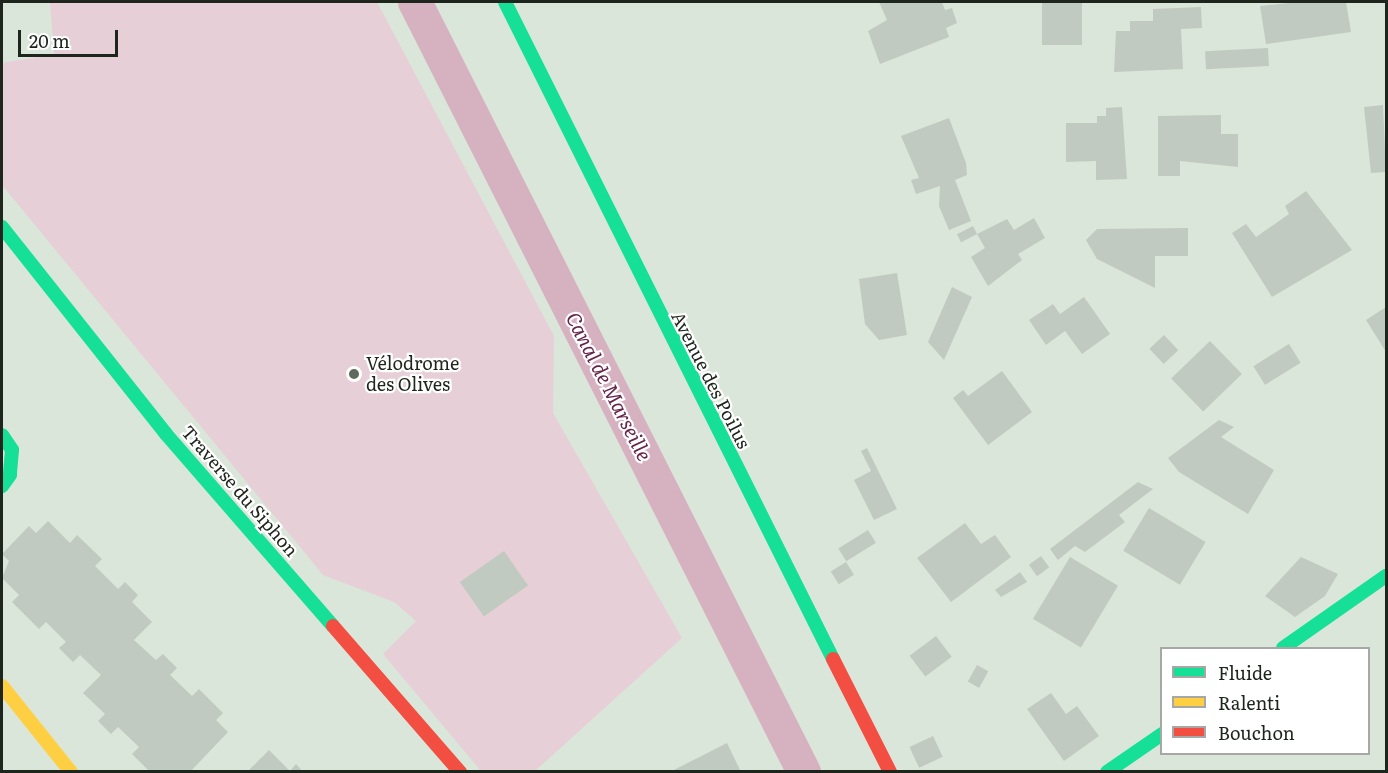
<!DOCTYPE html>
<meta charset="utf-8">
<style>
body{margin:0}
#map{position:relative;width:1388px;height:773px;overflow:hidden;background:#dae6d9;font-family:Literata,serif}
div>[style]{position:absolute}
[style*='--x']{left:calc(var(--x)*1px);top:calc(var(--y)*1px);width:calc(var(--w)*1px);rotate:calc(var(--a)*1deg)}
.green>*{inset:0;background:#e7cfd8}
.canal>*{height:34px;margin:-17px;padding:0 17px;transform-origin:17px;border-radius:17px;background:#d6b2c1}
.building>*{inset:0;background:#c1cac0;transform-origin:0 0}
.fast>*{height:14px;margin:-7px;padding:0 7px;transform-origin:7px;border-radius:7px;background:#16e098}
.slow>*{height:14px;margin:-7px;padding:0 7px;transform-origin:7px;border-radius:7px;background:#ffcf43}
.jam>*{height:14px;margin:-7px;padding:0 7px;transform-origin:7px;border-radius:7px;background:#f24e42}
.dots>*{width:16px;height:16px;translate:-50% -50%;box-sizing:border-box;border:3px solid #fff;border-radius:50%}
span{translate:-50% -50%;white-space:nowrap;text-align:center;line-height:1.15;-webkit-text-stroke:4.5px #fff;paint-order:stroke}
.poi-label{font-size:18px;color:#1d251c}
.left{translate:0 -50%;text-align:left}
.street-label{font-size:18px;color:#1d251c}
.water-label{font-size:20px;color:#67244b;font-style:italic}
.frame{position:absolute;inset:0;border:3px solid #1d251c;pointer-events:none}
.legend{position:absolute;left:1160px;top:647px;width:210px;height:108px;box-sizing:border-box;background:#fff;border:2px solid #a5a8a4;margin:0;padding:8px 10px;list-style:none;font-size:18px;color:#1d251c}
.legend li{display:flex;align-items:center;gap:12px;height:30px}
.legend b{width:30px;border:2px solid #a5a8a4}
.scale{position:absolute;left:18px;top:30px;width:100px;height:27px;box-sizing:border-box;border:3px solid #1d251c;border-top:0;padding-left:8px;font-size:18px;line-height:21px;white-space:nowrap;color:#1d251c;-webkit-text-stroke:4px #fff;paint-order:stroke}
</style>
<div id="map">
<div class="green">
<div style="clip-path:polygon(50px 2px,377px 2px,554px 336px,553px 413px,682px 638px,535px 771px,481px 771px,383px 654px,416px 621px,394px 602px,323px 575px,2px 185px,2px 63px,54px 54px)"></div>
</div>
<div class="canal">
<div style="--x:415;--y:2;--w:863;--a:63.2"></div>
</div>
<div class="building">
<div style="clip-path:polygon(879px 2px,942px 2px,945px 10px,952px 8px,957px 23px,946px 28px,949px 37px,880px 64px,868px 31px,887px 20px)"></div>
<div style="left:1042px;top:2px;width:40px;height:43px"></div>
<div style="clip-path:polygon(1299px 2px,1346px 2px,1351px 32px,1266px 44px,1260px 6px)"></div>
<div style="clip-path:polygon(1201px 7px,1202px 28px,1181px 29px,1183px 69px,1114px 72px,1116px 31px,1130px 31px,1130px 21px,1153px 21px,1153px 9px)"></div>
<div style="left:1268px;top:48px;width:18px;height:63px;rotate:87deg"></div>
<div style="clip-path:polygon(1383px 105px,1386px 172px,1371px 173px,1364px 107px)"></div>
<div style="clip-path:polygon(1122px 107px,1127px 179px,1096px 180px,1096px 161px,1066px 162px,1066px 123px,1097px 123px,1097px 116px,1106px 116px,1106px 108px)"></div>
<div style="clip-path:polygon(1221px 115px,1221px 134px,1238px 134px,1238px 167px,1180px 161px,1180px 176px,1158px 176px,1158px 116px)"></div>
<div style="clip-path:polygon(949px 118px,966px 163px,967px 175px,955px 180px,971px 221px,949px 230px,939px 206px,940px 186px,916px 194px,911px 180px,919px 178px,901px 136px)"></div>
<div style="clip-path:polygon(1306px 191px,1352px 250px,1272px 297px,1232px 233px,1246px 224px,1256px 237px,1289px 214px,1285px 206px)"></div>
<div style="clip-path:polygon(1034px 218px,1045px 238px,1018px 254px,1022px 260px,988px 286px,971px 257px,985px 248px,977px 234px,1007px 219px,1014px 230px)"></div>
<div style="left:973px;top:226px;width:9px;height:18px;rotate:63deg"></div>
<div style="clip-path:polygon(1188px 228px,1188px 256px,1155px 256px,1155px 288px,1097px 259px,1086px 240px,1097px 229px)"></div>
<div style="clip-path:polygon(897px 273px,907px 335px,879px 340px,865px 324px,859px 279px)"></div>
<div style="clip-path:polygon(952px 287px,972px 297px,944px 360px,928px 342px)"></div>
<div style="clip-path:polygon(1084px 297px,1110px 334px,1082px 354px,1065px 331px,1046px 345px,1029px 320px,1053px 304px,1060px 314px)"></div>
<div style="clip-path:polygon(1386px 307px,1386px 352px,1366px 320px)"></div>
<div style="left:1164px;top:335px;width:21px;height:20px;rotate:47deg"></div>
<div style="left:1210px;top:341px;width:46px;height:54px;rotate:46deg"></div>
<div style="left:1289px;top:344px;width:22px;height:42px;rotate:58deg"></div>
<div style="clip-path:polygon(1002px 371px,1032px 412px,988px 445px,953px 398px,963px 390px,968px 396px)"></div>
<div style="clip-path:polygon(1219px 420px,1234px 427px,1221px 437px,1274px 470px,1248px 514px,1179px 472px,1168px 458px)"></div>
<div style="clip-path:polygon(867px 448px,897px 509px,874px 520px,854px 480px,871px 471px,861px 451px)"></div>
<div style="clip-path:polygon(1138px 482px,1153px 489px,1119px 515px,1125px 522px,1085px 552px,1075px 546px,1058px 560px,1050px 549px)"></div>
<div style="left:1149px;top:508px;width:66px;height:50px;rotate:31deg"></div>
<div style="clip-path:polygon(48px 521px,70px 543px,77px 535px,102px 559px,95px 566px,118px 589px,125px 582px,138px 595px,132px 602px,152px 622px,134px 640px,156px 660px,163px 654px,177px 668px,170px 675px,192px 696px,199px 689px,223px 713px,216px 720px,228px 732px,190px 772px,150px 772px,132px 754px,139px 747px,118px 727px,111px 734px,98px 721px,105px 714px,83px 693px,101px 675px,80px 655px,73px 662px,59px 648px,66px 642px,46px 622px,39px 629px,12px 602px,19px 595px,2px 578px,9px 561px,2px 554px,29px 526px,36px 533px)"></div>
<div style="clip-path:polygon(965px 523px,981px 544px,995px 535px,1011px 557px,951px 602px,917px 558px)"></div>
<div style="left:868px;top:530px;width:15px;height:35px;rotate:58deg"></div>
<div style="left:504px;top:551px;width:42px;height:54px;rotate:55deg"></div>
<div style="left:1041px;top:556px;width:14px;height:15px;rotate:54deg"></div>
<div style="left:1070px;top:557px;width:56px;height:72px;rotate:31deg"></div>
<div style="clip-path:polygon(1301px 557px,1338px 574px,1325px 596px,1295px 617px,1265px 596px)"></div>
<div style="left:846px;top:562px;width:15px;height:18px;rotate:58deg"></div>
<div style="clip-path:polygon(1020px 572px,1027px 582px,1001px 597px,995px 590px)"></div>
<div style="left:936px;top:636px;width:26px;height:33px;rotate:53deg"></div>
<div style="left:977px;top:665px;width:13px;height:19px;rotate:29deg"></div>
<div style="clip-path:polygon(1051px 693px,1066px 714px,1077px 706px,1099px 736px,1064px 761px,1027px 709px)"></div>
<div style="left:933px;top:736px;width:23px;height:26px;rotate:65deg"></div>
<div style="clip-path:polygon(727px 743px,741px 772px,670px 772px)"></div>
<div style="clip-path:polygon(269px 750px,290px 771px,296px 764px,303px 772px,247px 772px)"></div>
</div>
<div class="fast">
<div style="--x:505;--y:2;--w:734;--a:63.47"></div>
<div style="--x:2;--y:227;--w:264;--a:51.6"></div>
<div style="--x:166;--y:434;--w:254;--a:49"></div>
<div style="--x:2;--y:435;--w:18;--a:56"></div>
<div style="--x:12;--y:450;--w:25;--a:95"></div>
<div style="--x:10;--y:475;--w:14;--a:126"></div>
<div style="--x:1283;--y:648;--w:126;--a:-35"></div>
<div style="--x:1107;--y:772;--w:67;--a:-34.6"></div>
</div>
<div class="slow">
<div style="--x:2;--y:686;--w:110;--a:51.3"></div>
</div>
<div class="jam">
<div style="--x:333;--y:626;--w:194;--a:49"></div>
<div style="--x:833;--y:659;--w:127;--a:63.2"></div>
</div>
<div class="dots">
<div style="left:354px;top:374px;background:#5f695e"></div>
</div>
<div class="poi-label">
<span class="left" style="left:366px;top:374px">Vélodrome<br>des Olives</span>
</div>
<div class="street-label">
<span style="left:711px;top:380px;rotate:63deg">Avenue des Poilus</span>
<span style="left:240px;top:491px;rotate:49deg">Traverse du Siphon</span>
</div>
<div class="water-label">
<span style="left:610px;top:386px;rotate:63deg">Canal de Marseille</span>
</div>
<div class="frame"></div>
<ul class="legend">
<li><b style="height:8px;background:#16e098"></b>Fluide</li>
<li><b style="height:8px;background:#ffcf43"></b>Ralenti</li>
<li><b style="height:8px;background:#f24e42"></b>Bouchon</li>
</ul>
<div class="scale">20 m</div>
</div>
